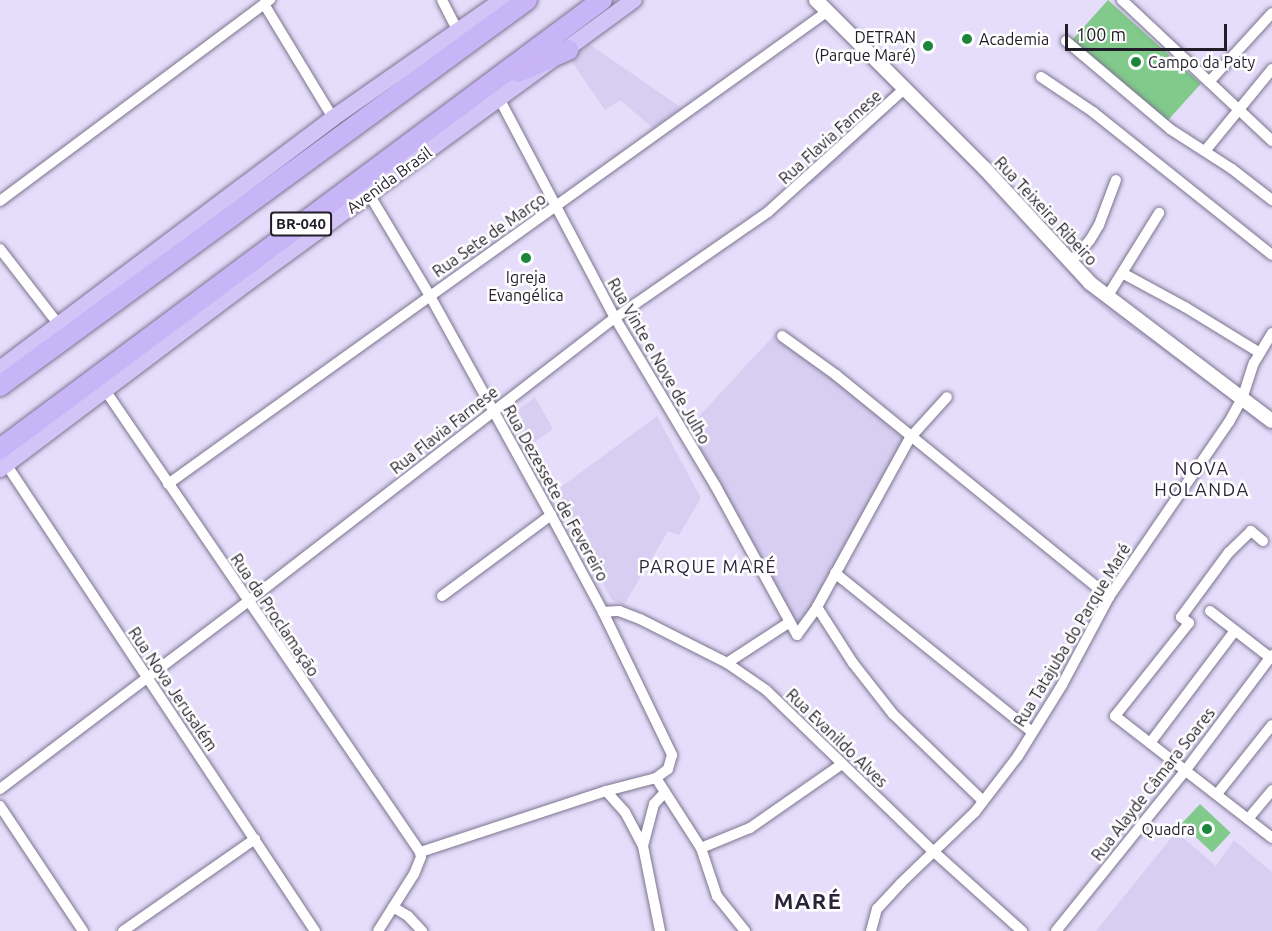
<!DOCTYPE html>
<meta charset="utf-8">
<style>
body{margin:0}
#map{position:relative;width:1272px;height:931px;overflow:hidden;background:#e5ddfa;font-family:Ubuntu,sans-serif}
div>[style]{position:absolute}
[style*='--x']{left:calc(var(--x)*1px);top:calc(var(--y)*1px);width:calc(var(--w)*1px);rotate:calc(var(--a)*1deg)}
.built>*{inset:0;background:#d7cef1}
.green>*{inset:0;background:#81ca8b;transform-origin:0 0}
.roads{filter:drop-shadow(0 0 2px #7c758f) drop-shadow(0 0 2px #7c758f)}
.minor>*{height:10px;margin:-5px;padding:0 5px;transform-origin:5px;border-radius:5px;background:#fff}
.tertiary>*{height:14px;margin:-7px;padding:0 7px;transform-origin:7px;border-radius:7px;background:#fff}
.trunk>*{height:16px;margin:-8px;padding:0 8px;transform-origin:8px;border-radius:8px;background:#d3c4f8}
.motorway>*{height:20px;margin:-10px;padding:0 10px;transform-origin:10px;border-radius:10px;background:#c8b5f7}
.dots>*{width:16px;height:16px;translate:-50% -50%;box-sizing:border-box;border:3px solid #fff;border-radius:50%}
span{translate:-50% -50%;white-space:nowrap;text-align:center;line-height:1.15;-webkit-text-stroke:5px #fff;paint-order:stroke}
.shield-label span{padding:2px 4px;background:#fff;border:2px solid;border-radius:4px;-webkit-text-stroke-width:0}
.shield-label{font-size:15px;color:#201d28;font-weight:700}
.poi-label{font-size:16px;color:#201d28}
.right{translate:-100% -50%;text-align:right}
.left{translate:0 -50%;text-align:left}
.street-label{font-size:16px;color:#201d28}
.neighbourhood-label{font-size:18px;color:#2b253b;letter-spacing:1.5px}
.district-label{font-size:22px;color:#2b253b;font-weight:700;letter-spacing:1.5px}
.scale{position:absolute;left:1065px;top:24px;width:162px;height:27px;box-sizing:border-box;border:3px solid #201d28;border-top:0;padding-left:8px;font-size:18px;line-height:21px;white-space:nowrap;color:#201d28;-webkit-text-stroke:4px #fff;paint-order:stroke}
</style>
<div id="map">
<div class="built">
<div style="clip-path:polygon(807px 0,821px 0,1090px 275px,1272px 413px,1272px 436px,1235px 404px,1154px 344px,1118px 322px,1086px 293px,1011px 208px,902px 98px,840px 162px,811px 185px,800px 174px,828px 153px,892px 89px)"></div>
<div style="clip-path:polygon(589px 44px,682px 108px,653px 128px,620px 100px,605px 110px,570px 59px)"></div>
<div style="clip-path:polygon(778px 331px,794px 340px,907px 435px,801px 627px,798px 627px,774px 586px,697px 443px,698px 439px,689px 427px)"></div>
<div style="clip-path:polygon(535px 397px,553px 429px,527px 447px,509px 416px)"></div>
<div style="clip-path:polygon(657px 416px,701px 498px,679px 535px,668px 531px,624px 605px,612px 600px,553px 493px)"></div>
<div style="clip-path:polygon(1176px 832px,1216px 866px,1234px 840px,1272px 872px,1272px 931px,1096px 931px)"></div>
</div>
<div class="green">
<div style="left:1108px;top:0;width:125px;height:54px;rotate:42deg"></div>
<div style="left:1200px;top:804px;width:42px;height:27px;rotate:43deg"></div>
</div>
<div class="roads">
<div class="minor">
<div style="--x:442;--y:0;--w:35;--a:63"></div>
<div style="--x:1122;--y:0;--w:206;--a:43.2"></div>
<div style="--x:264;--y:4;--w:133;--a:58.8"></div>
<div style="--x:1066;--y:41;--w:136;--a:40.2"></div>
<div style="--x:1170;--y:129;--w:74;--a:32.8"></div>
<div style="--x:1232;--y:169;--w:51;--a:37.8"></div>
<div style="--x:1041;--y:77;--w:63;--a:33.9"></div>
<div style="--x:1093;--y:112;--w:229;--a:38.6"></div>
<div style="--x:1209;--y:82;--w:93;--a:-47.6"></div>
<div style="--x:500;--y:100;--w:246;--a:62.2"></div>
<div style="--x:615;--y:318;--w:195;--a:59.1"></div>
<div style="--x:715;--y:485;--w:171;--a:61.3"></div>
<div style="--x:797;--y:635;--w:34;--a:-54"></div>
<div style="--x:817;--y:607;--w:193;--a:-61.2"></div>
<div style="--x:910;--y:438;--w:55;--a:-47.9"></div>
<div style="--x:1205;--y:151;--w:106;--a:-50.7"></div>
<div style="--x:369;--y:194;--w:119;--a:59.1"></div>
<div style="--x:430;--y:296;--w:250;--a:61.1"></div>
<div style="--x:551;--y:515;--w:110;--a:61.8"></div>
<div style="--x:603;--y:612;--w:159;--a:64.2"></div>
<div style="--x:672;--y:755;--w:15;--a:106"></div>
<div style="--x:668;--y:769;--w:15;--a:143"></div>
<div style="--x:656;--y:778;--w:52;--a:165.4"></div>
<div style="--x:606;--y:791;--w:196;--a:161.8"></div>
<div style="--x:0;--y:201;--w:337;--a:-36.7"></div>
<div style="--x:0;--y:249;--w:96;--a:52.2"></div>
<div style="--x:1070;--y:263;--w:30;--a:-49"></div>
<div style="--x:1090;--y:240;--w:17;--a:-59"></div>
<div style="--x:1099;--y:225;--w:48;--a:-69.3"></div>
<div style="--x:1124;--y:274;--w:69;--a:28.4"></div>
<div style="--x:1185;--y:307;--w:88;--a:31.5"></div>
<div style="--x:1107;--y:297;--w:99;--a:-58.2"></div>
<div style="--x:782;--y:336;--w:67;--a:35.8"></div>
<div style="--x:836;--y:375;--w:352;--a:39.1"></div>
<div style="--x:105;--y:390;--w:559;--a:55.71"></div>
<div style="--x:420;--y:852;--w:5;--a:79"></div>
<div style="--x:421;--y:857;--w:18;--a:112"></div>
<div style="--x:414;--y:874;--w:67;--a:122.3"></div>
<div style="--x:6;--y:464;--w:560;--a:56.51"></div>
<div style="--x:168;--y:484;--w:812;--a:-35.63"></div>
<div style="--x:1263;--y:541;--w:16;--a:-140"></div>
<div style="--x:1251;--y:531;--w:30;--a:136"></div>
<div style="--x:1229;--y:552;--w:81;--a:126.4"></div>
<div style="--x:1181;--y:617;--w:10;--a:37"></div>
<div style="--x:1189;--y:623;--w:119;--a:128.5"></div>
<div style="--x:1115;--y:716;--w:199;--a:37.8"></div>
<div style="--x:835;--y:573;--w:253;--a:38.9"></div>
<div style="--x:442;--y:596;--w:136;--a:-36.6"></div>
<div style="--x:817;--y:607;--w:67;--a:57.3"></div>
<div style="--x:853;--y:663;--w:65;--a:51.9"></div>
<div style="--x:893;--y:714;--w:125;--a:44"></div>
<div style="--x:1210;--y:611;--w:78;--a:37.7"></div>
<div style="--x:603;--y:612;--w:16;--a:-4"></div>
<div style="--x:619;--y:611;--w:22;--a:21"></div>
<div style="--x:640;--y:619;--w:97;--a:26.8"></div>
<div style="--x:727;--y:663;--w:47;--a:34.7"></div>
<div style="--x:766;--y:690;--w:232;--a:44"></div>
<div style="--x:933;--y:851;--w:120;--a:42"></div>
<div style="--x:727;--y:663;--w:75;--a:-33.1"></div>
<div style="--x:1150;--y:743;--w:139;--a:-52.9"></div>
<div style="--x:656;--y:778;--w:83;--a:57.3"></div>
<div style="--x:701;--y:848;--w:51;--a:71.6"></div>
<div style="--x:717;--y:896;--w:45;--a:51.3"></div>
<div style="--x:0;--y:789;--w:310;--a:-37.1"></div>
<div style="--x:247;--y:602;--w:465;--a:-37.7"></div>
<div style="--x:615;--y:318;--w:186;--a:-34.7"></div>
<div style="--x:768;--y:212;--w:182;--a:-42.1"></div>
<div style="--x:606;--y:791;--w:28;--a:48"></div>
<div style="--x:625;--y:812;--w:38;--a:62"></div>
<div style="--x:643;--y:846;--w:87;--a:78.7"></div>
<div style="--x:1217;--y:794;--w:88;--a:-51.4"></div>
<div style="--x:0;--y:806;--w:150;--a:56.4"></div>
<div style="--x:1248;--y:819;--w:38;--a:-50"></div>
<div style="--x:643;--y:846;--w:43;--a:-75.3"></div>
<div style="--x:654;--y:804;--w:16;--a:-47"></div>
<div style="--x:701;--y:848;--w:53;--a:-22.2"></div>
<div style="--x:750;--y:828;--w:112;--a:-34.8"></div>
<div style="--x:393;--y:907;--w:17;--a:31"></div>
<div style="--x:408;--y:916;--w:21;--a:47"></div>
<div style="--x:123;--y:931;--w:161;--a:-34.9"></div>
<div style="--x:871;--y:931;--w:23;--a:-75"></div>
<div style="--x:877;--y:909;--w:35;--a:-47"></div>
<div style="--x:901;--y:883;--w:103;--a:-43.8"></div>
<div style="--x:975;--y:812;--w:71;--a:-52.5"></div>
<div style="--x:1018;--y:756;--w:84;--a:-58.2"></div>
<div style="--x:1062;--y:685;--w:100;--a:-61.9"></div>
<div style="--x:1109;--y:597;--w:212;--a:-55.6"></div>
<div style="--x:1229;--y:422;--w:26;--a:-61"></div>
<div style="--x:1242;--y:399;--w:38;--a:-72"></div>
<div style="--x:1254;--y:363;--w:35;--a:-59"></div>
<div style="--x:1056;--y:931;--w:206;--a:-51.1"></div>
<div style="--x:1185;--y:771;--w:145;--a:-53.1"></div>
</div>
<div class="tertiary">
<div style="--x:816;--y:0;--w:238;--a:45"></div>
<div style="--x:984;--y:168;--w:156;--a:47.3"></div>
<div style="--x:1090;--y:283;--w:228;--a:37.2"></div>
</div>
<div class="trunk">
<div style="--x:0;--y:369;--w:417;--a:-37"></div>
<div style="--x:333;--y:118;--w:206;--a:-34.9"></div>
<div style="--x:0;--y:469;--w:296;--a:-37"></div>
<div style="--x:236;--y:291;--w:493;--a:-36.2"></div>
</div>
<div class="motorway">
<div style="--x:518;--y:72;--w:55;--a:-23.7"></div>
<div style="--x:0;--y:386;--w:653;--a:-36.22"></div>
<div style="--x:0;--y:449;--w:751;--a:-36.72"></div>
</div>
</div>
<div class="dots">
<div style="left:967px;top:39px;background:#1d853a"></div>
<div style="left:928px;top:46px;background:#1d853a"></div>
<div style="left:1136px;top:62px;background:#1d853a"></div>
<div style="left:526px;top:258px;background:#1d853a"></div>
<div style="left:1207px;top:829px;background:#1d853a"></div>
</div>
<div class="shield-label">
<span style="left:301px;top:224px">BR-040</span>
</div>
<div class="poi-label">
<span class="right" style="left:916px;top:46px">DETRAN<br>(Parque Maré)</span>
<span class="left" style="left:979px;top:39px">Academia</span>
<span class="left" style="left:1148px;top:62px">Campo da Paty</span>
<span style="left:526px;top:286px">Igreja<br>Evangélica</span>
<span class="right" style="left:1195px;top:829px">Quadra</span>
</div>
<div class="street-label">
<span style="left:830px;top:137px;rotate:-42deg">Rua Flavia Farnese</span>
<span style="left:389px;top:180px;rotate:-36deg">Avenida Brasil</span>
<span style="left:1046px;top:211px;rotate:47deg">Rua Teixeira Ribeiro</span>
<span style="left:489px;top:235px;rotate:-35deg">Rua Sete de Março</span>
<span style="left:659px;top:361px;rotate:60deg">Rua Vinte e Nove de Julho</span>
<span style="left:444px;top:430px;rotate:-38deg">Rua Flavia Farnese</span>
<span style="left:556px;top:493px;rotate:61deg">Rua Dezessete de Fevereiro</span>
<span style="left:275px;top:615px;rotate:56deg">Rua da Proclamação</span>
<span style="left:1072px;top:635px;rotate:-59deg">Rua Tatajuba do Parque Maré</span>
<span style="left:173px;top:689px;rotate:56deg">Rua Nova Jerusalém</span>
<span style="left:837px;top:738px;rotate:44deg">Rua Evanildo Alves</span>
<span style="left:1153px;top:784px;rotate:-52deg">Rua Alayde Câmara Soares</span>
</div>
<div class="neighbourhood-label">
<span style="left:1202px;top:479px">NOVA<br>HOLANDA</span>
<span style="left:708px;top:566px">PARQUE MARÉ</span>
</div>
<div class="district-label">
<span style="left:808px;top:901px">MARÉ</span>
</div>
<div class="scale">100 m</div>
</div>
